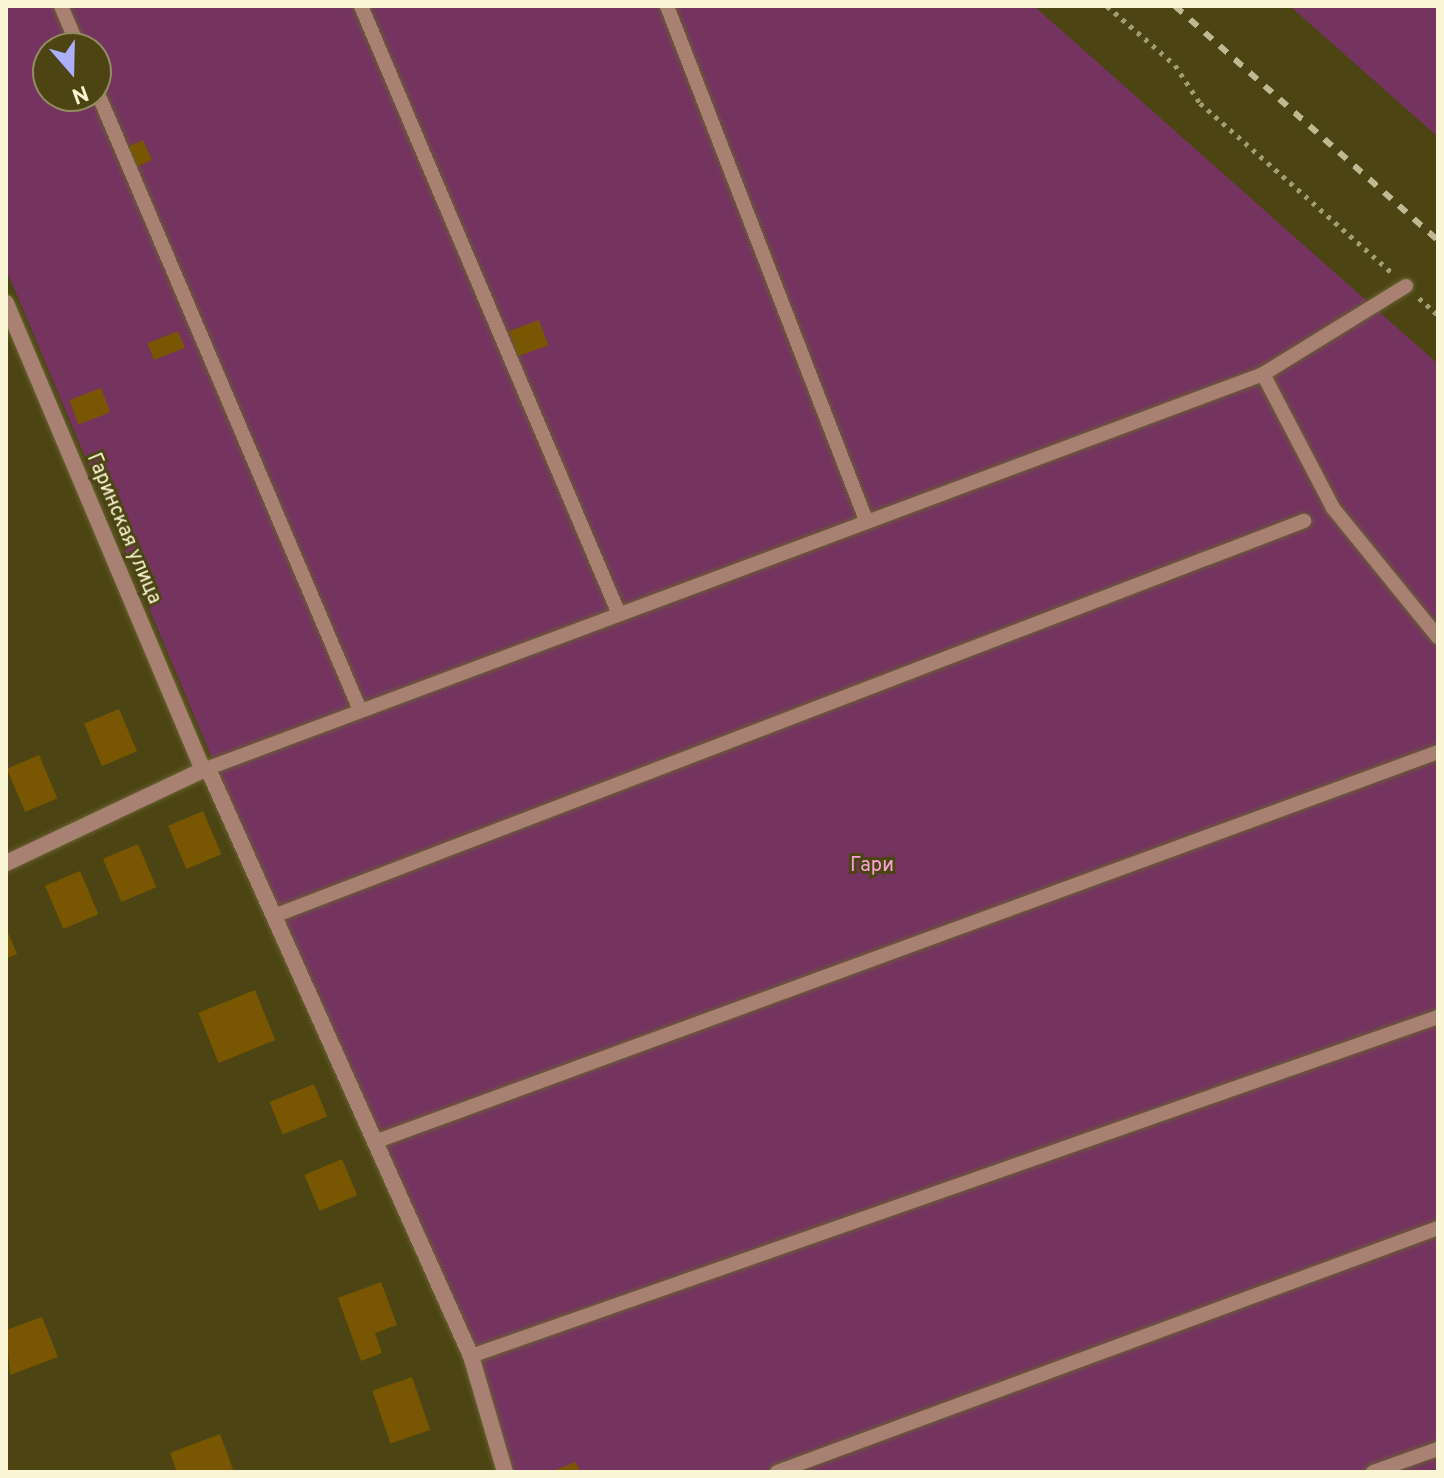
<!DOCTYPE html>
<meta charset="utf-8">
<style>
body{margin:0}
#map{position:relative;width:1444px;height:1478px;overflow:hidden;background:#4c4513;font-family:Overpass,sans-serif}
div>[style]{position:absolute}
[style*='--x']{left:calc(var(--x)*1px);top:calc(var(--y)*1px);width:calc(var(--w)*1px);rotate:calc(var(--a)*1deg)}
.green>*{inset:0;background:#753460}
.building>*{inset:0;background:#795601;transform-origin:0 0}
.path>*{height:5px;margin-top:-2.5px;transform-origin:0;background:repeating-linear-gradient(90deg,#a39d74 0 4px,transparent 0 10px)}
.roads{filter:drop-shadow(0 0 2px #686132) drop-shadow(0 0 2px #686132)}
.service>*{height:14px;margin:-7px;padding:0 7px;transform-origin:7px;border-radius:7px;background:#a98172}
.minor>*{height:16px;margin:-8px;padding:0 8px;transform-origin:8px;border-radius:8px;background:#a98172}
.rail>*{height:6px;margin-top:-3px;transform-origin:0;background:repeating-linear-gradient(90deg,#beb992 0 10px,transparent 0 20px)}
span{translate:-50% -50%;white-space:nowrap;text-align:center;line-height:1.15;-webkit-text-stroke:6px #4c4513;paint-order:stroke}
.street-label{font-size:20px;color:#faf6d5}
.park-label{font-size:20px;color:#f9a3da}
.frame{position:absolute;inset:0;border:8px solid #faf6d5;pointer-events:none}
.north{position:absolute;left:32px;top:32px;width:80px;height:80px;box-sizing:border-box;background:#4c4513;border:2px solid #928c61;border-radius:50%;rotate:160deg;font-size:22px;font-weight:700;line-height:32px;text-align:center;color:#faf6d5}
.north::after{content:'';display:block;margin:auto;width:28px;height:36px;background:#acaffb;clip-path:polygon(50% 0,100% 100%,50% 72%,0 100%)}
</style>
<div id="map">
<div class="green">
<div style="clip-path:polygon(evenodd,6px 6px,1034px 6px,1438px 364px,1438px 1472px,513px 1472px,6px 269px,6px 6px,48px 48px,96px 48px,96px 96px,48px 96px,48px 48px)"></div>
<div style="clip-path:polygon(1290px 6px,1438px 6px,1438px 137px)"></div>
</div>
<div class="building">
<div style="left:143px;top:140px;width:22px;height:18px;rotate:66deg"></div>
<div style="left:539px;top:320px;width:27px;height:32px;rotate:70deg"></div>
<div style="left:178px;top:331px;width:18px;height:33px;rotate:68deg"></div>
<div style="left:101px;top:388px;width:26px;height:34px;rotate:69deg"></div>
<div style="left:119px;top:709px;width:46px;height:38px;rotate:67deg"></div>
<div style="left:39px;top:755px;width:47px;height:35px;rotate:67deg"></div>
<div style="left:203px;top:811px;width:47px;height:38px;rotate:67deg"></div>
<div style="left:138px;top:844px;width:47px;height:38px;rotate:67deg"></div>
<div style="left:80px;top:871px;width:47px;height:38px;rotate:67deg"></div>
<div style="clip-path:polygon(6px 928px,17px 954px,6px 959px)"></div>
<div style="left:255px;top:990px;width:54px;height:61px;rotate:68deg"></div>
<div style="left:314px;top:1084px;width:35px;height:48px;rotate:68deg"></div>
<div style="left:342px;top:1159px;width:39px;height:41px;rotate:67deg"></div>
<div style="clip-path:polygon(381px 1282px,397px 1325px,375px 1333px,382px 1353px,361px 1361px,338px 1298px)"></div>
<div style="clip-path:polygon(42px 1317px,58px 1357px,10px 1375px,6px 1330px)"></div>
<div style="left:412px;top:1377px;width:56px;height:42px;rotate:71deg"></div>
<div style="clip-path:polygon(220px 1434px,234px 1472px,177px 1472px,170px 1453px)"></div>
<div style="clip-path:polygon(576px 1462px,580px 1472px,550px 1472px)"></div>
</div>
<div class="path">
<div style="--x:1107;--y:6;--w:90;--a:40.9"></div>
<div style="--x:1175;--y:65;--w:45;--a:56.7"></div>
<div style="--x:1200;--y:103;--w:255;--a:41.5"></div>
<div style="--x:1419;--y:298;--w:25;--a:42"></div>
</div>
<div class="roads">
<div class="service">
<div style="--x:61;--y:6;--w:46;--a:66.8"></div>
<div style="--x:361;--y:6;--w:660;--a:67.01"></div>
<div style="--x:667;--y:6;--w:551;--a:68.84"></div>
<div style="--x:96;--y:89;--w:675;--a:66.97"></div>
<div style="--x:1263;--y:374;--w:151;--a:62.4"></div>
<div style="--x:1333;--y:508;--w:166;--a:50.9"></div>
<div style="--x:203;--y:770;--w:1132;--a:-20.48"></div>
<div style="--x:1263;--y:374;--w:168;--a:-31.6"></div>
<div style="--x:279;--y:914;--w:1098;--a:-20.98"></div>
<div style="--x:380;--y:1140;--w:1127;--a:-20.14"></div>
<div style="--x:471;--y:1356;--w:1025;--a:-19.32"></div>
<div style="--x:777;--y:1472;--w:705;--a:-20.26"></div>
<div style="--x:1373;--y:1472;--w:69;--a:-19.5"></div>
</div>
<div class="minor">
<div style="--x:6;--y:303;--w:507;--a:67.13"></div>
<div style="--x:203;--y:770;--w:218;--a:154.7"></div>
<div style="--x:208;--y:769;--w:643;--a:65.87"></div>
<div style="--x:471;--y:1356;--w:121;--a:73.7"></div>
</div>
</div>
<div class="rail">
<div style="--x:1175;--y:6;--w:352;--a:41.7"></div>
</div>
<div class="street-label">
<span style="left:123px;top:529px;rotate:67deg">Гаринская улица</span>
</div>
<div class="park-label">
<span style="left:872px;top:866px">Гари</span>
</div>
<div class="frame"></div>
<div class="north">N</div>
</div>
